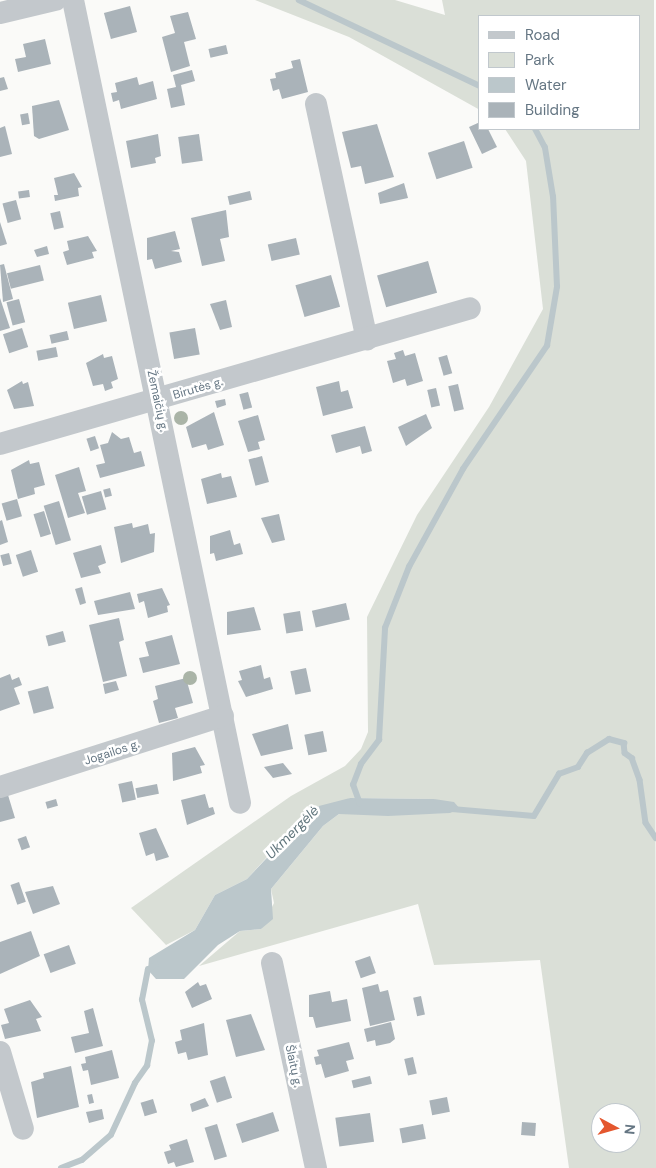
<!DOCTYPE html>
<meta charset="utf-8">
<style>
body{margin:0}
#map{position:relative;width:656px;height:1168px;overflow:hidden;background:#fafaf8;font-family:"DM Sans",sans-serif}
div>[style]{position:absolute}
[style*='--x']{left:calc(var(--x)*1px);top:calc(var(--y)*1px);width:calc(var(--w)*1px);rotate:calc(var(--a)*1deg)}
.green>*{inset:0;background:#dadfd7}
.water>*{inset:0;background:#bbc7cb}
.stream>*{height:5.5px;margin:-2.75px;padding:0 2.75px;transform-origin:2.75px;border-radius:2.75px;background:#bbc7cb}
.building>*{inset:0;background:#aab3b9;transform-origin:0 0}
.minor>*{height:22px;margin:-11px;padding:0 11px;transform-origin:11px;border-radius:11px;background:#c3c8cc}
.trees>*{width:14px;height:14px;margin:-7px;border-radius:50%;background:#aab4a7}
span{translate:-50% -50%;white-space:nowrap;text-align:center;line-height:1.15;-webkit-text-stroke:5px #fff;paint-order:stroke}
.street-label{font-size:12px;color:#657683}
.water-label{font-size:14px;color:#60757c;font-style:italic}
.legend{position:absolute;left:478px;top:15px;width:162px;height:115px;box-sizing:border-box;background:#fff;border:1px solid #c1c8cd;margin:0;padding:6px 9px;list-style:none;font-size:15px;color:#657683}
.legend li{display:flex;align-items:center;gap:10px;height:25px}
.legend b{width:25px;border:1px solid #c1c8cd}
.north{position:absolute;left:591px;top:1103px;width:50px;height:50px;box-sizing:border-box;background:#fff;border:1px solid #c1c8cd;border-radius:50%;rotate:96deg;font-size:14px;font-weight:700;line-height:20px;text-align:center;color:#657683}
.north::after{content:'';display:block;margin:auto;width:18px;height:22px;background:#e4572e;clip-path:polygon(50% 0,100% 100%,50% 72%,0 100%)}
</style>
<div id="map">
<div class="green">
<div style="clip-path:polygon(evenodd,255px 0,395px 0,445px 15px,442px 0,654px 0,656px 1168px,569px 1168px,540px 960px,434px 965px,418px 904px,199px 966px,240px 931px,261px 929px,274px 903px,271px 889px,323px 826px,339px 814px,450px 813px,434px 799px,350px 798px,290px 832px,247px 879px,215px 895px,195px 930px,166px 945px,131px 908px,291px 796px,345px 766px,361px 749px,368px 732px,367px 617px,417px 515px,489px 407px,543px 309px,526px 161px,505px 129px,640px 129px,640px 16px,480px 16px,480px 110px,349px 37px,255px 0,601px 1113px,631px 1113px,631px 1143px,601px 1143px,601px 1113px)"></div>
</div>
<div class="water">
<div style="clip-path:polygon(350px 798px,434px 799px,454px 802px,460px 809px,450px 813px,388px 816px,339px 814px,323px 826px,271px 889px,273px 919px,261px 929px,240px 931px,218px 945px,184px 979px,156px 979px,148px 970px,149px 958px,195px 930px,215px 895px,247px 879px,315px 807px)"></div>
</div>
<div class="stream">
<div style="--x:299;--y:0;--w:200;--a:25.4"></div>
<div style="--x:360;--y:804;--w:20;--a:-110"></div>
<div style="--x:353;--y:785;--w:22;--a:-69"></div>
<div style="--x:361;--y:764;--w:30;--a:-53"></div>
<div style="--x:379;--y:740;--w:112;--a:-86.9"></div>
<div style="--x:385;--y:628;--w:66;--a:-68.5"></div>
<div style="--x:409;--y:567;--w:112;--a:-61.1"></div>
<div style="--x:463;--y:469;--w:149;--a:-55.7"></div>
<div style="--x:547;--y:346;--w:60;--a:-80.4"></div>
<div style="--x:557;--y:287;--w:90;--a:-92.5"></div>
<div style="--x:553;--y:197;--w:50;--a:-99.3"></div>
<div style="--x:545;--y:148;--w:21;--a:-118"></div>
<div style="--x:452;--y:809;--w:82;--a:4.9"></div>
<div style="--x:534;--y:816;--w:49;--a:-59.2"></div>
<div style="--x:559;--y:774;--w:20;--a:-20"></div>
<div style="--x:578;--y:767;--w:17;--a:-57"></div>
<div style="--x:587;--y:753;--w:26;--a:-32"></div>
<div style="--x:609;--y:739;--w:16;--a:15"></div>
<div style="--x:624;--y:743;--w:10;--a:84"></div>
<div style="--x:625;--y:753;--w:9;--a:36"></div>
<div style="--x:632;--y:758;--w:23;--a:70"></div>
<div style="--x:640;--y:780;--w:43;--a:82.1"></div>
<div style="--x:646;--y:823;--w:18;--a:56"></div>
<div style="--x:61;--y:1168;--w:22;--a:-21"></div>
<div style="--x:82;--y:1160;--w:38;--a:-41"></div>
<div style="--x:111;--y:1135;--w:57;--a:-65.2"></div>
<div style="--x:135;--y:1083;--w:21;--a:-55"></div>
<div style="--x:147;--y:1066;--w:25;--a:-79"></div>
<div style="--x:152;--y:1041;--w:42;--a:-103.7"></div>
<div style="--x:142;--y:1000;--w:31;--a:-79"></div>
<div style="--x:148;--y:970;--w:9;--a:-36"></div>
</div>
<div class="building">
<div style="left:130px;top:6px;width:27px;height:27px;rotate:75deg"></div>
<div style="clip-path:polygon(188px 12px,196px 39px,184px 42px,190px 66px,171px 72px,162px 37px,175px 33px,170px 16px)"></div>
<div style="clip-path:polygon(45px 39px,51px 64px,18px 72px,15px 59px,26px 57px,23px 44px)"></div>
<div style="left:226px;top:45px;width:9px;height:18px;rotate:77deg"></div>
<div style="clip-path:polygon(300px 59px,308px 92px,282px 99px,279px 89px,273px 91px,270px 79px,276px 78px,275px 73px,293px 68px,291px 61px)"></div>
<div style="clip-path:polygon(192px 70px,195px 81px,181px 85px,185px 105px,171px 108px,167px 89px,176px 87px,173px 75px)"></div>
<div style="clip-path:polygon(4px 77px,8px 89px,0 91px,0 78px)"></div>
<div style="clip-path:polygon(137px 77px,139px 85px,153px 81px,157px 99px,121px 109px,119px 100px,113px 102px,111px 93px,117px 92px,115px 83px)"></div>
<div style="clip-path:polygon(59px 100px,69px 130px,39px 139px,34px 136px,32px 106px)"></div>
<div style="left:28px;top:113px;width:11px;height:8px;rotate:80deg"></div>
<div style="clip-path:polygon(480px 122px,480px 129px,488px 129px,497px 147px,482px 154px,469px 127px)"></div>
<div style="clip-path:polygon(377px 124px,394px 177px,365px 184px,361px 166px,351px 168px,342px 132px)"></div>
<div style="clip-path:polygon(5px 126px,12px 154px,0 157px,0 128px)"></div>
<div style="clip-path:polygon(158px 134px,161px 156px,155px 158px,156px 163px,131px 168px,126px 141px)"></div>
<div style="left:199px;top:134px;width:27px;height:21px;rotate:82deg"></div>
<div style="left:464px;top:141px;width:28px;height:38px;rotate:72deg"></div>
<div style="clip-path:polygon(74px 173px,82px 187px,78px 188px,79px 196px,55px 201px,54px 195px,58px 195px,54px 178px)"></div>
<div style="clip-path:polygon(404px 183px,408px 198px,380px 204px,378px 193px)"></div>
<div style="left:29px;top:190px;width:7px;height:11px;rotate:82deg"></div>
<div style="left:250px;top:191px;width:9px;height:23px;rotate:77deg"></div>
<div style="left:16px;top:200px;width:20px;height:14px;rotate:75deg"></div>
<div style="clip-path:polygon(226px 210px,229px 237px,220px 239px,225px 261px,202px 266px,191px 218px)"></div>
<div style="left:60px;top:211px;width:17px;height:10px;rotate:77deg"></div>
<div style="clip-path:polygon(0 222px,7px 244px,0 246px)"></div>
<div style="clip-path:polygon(175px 231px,180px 249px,171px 251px,179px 252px,182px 262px,155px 269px,152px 259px,147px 260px,147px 238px)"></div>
<div style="clip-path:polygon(88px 236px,97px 251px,92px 252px,94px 258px,67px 265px,63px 252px,69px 250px,67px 241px)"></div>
<div style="left:296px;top:238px;width:17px;height:29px;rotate:77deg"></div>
<div style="clip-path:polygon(47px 246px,49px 254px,37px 257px,34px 250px)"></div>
<div style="left:428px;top:261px;width:33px;height:53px;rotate:74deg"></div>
<div style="clip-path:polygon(4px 264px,13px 299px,3px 302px,0 265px)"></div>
<div style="left:40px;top:265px;width:16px;height:34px;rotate:76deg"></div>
<div style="left:331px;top:275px;width:33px;height:37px;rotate:74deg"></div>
<div style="left:101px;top:295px;width:27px;height:34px;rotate:77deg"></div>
<div style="clip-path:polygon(0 298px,10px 328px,0 331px)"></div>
<div style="left:19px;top:299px;width:24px;height:13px;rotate:75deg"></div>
<div style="clip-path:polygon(226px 300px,232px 327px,220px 330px,210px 304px)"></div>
<div style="left:22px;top:328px;width:20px;height:20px;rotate:72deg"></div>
<div style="left:195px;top:328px;width:27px;height:26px;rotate:80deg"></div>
<div style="left:67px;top:331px;width:9px;height:18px;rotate:77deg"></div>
<div style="left:56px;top:347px;width:10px;height:20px;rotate:79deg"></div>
<div style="clip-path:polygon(403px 350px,405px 356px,415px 353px,423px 381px,407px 386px,405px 379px,393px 383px,387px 361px,396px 359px,394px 353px)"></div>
<div style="clip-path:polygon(103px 354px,104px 358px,112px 356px,118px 379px,111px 382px,113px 388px,105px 391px,103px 384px,93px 386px,86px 363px)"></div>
<div style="left:447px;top:355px;width:19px;height:9px;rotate:74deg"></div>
<div style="clip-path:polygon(22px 381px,23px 384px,28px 382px,34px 406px,14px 409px,7px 390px)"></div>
<div style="clip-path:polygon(339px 381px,341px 392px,348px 390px,353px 408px,323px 416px,316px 387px)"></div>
<div style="left:458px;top:384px;width:26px;height:10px;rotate:77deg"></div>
<div style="left:436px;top:388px;width:18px;height:9px;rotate:77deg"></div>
<div style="left:248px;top:392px;width:16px;height:9px;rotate:75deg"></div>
<div style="clip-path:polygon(225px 399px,226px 405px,217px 408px,215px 401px)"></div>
<div style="clip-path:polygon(214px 412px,224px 445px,208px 450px,206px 444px,192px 448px,186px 427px)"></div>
<div style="clip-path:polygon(426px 414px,432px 428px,406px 446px,398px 427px)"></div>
<div style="clip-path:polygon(258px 415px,265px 440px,258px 442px,260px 449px,248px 452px,238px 421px)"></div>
<div style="clip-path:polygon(365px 426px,372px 451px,362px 454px,360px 446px,336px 453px,331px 435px)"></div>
<div style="clip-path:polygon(112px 432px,121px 439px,129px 437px,134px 453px,141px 451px,145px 466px,100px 478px,96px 465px,105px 463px,100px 445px,108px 443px)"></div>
<div style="left:95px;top:436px;width:13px;height:9px;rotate:72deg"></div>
<div style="left:262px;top:456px;width:27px;height:14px;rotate:75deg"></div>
<div style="clip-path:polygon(29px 460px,30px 464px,39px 462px,45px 485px,34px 488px,35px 494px,18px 499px,11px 470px)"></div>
<div style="clip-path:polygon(79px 467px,86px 491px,78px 493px,85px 513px,68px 518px,55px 475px)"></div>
<div style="clip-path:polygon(221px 473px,222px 478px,231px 476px,237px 497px,207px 504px,201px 479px)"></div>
<div style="left:110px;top:488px;width:8px;height:7px;rotate:76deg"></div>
<div style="left:101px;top:491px;width:19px;height:20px;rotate:74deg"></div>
<div style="left:17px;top:499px;width:18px;height:16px;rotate:74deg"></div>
<div style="left:59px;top:501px;width:41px;height:16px;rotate:73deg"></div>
<div style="left:44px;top:511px;width:24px;height:11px;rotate:73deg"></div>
<div style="clip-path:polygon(279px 514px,285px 540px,272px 543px,261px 518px)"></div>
<div style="clip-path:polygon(2px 520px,8px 542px,0 545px,0 521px)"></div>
<div style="clip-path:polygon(132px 523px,133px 528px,148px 524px,150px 534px,155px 533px,154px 552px,121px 563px,114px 527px)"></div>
<div style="clip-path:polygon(230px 530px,234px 545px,240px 543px,243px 554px,216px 561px,214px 553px,210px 554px,210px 536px)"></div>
<div style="clip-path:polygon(101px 545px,106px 563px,98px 566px,101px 573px,81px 578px,73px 553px)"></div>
<div style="left:31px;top:550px;width:23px;height:16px;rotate:72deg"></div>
<div style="left:9px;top:553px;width:11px;height:9px;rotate:75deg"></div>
<div style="clip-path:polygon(82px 587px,86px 603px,80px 605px,75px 589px)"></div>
<div style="clip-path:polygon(162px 588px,170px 605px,167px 606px,168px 612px,148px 618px,144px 601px,139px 603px,137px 594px)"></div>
<div style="clip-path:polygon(130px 592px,135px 609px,98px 615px,94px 601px)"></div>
<div style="left:346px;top:603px;width:17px;height:35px;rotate:77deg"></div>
<div style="clip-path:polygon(254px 607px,261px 630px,227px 635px,227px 612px)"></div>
<div style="left:300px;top:611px;width:20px;height:17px;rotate:81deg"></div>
<div style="clip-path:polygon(119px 618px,124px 640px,119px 642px,127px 676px,103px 682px,89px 625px)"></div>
<div style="left:63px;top:631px;width:11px;height:18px;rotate:75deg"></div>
<div style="clip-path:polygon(172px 635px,180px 664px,143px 673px,139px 658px,149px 656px,145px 642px)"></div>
<div style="clip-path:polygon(261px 665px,264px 679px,270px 677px,273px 689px,246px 697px,238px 681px,242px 680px,239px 671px)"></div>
<div style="left:306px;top:668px;width:24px;height:16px;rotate:78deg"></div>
<div style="clip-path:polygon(10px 674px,12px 680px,19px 677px,22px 685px,14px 688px,20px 704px,0 711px,0 678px)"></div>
<div style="clip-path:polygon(186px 678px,193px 703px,175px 708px,178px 718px,159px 723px,153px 701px,158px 699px,155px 686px)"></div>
<div style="clip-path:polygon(116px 681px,119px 690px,105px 694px,103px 684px)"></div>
<div style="left:48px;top:686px;width:23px;height:21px;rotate:75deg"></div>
<div style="clip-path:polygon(288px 724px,293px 749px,261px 756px,252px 734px)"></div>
<div style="left:323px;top:731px;width:21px;height:19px;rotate:79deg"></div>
<div style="clip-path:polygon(195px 747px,205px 765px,200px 766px,202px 773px,173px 781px,172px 753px)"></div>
<div style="clip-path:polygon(283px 763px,292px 774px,273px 778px,264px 767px)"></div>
<div style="left:132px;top:781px;width:19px;height:14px;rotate:78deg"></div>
<div style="left:157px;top:784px;width:10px;height:22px;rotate:79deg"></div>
<div style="clip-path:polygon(205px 794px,209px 808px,213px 807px,215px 814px,187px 825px,181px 800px)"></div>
<div style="clip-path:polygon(8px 795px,15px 818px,0 822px,0 797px)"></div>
<div style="left:56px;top:799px;width:7px;height:11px;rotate:74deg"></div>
<div style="clip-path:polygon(156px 828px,169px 857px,156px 861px,154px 853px,146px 856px,139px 833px)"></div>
<div style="left:26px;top:836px;width:12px;height:9px;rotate:70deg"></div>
<div style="left:19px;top:882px;width:21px;height:9px;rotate:71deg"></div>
<div style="clip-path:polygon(53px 886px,60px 904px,33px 914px,25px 892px)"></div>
<div style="clip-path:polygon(31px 931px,40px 956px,0 974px,0 942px)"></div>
<div style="left:69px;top:945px;width:20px;height:27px;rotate:70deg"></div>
<div style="left:370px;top:956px;width:18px;height:16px;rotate:71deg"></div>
<div style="clip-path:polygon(198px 982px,200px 986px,206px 984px,212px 999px,192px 1008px,185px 992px)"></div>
<div style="clip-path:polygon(378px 984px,380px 992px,388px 990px,395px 1020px,370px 1026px,362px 988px)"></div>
<div style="clip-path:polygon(330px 991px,332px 1002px,347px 999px,351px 1021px,316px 1028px,313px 1017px,309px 1017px,309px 995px)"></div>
<div style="left:421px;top:996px;width:19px;height:8px;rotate:78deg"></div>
<div style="clip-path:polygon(30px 1000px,42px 1017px,36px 1019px,41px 1031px,5px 1039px,1px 1025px,9px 1023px,4px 1009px)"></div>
<div style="clip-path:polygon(93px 1008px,103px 1046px,75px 1053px,71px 1037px,89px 1033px,84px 1011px)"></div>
<div style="clip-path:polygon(251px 1014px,265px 1050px,236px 1057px,226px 1020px)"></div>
<div style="clip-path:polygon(391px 1022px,395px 1039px,390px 1043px,376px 1046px,375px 1040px,367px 1042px,364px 1029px)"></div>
<div style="clip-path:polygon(204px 1023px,208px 1055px,188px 1060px,186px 1052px,178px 1054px,175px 1042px,182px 1040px,180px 1030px)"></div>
<div style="clip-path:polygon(349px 1042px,354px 1059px,346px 1061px,349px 1071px,325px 1078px,321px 1064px,316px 1065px,314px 1057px,319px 1056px,317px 1050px)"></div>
<div style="clip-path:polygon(112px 1050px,119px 1078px,91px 1085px,88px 1070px,83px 1071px,81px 1064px,86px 1063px,85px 1057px)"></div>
<div style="left:413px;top:1057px;width:17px;height:9px;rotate:77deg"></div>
<div style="clip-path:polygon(71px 1066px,79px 1107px,37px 1118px,31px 1082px,44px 1078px,43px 1073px)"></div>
<div style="left:225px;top:1076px;width:23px;height:16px;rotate:72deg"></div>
<div style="left:370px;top:1076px;width:8px;height:19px;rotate:76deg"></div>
<div style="left:92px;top:1094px;width:9px;height:5px;rotate:77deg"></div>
<div style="left:447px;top:1097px;width:15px;height:18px;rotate:79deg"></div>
<div style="clip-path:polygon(205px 1098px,209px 1106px,192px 1112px,190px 1104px)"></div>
<div style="left:153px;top:1099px;width:14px;height:13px;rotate:73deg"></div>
<div style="clip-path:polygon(102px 1109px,104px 1119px,89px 1123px,86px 1112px)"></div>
<div style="left:273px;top:1112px;width:20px;height:39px;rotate:72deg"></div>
<div style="left:370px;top:1113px;width:29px;height:35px;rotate:82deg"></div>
<div style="left:522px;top:1122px;width:14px;height:13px;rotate:4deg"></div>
<div style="left:217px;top:1124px;width:34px;height:13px;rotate:73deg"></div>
<div style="left:423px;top:1124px;width:15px;height:24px;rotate:79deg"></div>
<div style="clip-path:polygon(187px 1139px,194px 1162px,176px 1167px,174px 1162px,168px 1164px,164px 1152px,171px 1150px,169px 1145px)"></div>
</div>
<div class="minor">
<div style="--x:73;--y:0;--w:820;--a:78.25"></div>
<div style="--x:0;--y:13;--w:57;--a:-13.3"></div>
<div style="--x:316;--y:104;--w:241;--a:77.8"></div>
<div style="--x:0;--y:444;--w:489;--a:-16.1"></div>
<div style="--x:0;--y:787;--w:234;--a:-17.7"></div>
<div style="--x:272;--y:963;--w:210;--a:77.9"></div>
<div style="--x:0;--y:1052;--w:80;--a:73.4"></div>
</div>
<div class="trees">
<div style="left:181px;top:418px"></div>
<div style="left:190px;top:678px"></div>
</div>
<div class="street-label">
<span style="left:198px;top:389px;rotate:-16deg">Birutės g.</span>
<span style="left:157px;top:401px;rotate:78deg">Žemaičių g.</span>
<span style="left:112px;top:753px;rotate:-18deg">Jogailos g.</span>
<span style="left:293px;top:1066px;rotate:78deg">Šlaitų g.</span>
</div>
<div class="water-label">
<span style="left:292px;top:832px;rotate:-45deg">Ukmergėlė</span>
</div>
<ul class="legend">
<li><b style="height:6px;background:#c3c8cc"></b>Road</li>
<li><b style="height:14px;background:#dadfd7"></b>Park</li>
<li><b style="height:14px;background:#bbc7cb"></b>Water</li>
<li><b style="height:14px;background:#aab3b9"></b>Building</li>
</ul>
<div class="north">N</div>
</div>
